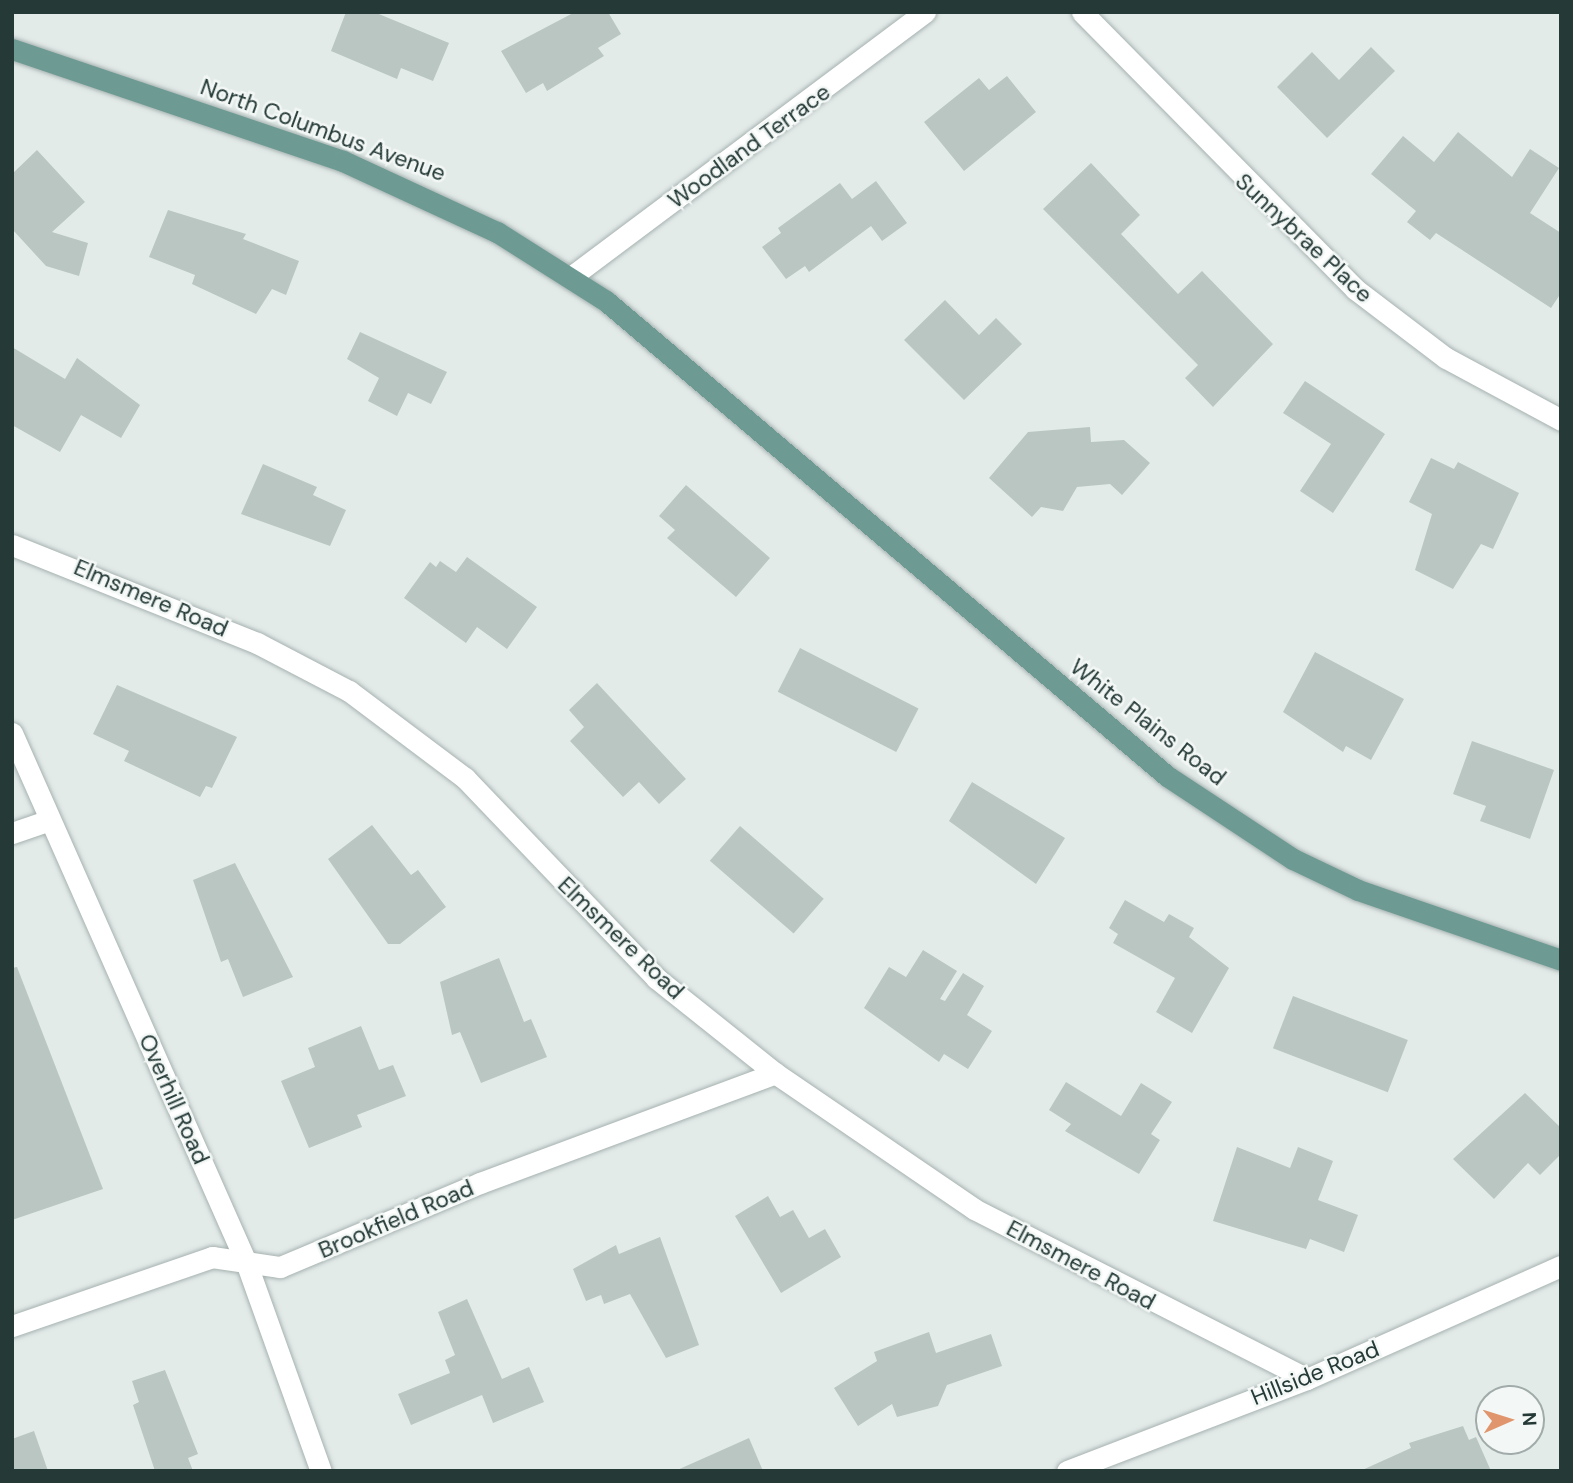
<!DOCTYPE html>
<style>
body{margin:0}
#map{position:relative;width:1573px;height:1483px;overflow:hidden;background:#e3ebe9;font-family:"DM Sans",sans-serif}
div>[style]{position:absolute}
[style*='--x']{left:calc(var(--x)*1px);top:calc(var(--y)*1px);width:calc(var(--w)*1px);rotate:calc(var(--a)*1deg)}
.building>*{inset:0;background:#b9c6c2;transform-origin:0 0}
.roads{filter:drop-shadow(0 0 2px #a6b2b0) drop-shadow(0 0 2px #a6b2b0)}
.minor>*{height:21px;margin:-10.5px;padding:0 10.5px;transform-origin:10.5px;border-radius:10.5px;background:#fff}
.primary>*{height:21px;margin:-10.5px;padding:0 10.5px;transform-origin:10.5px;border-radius:10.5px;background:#6d9b94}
span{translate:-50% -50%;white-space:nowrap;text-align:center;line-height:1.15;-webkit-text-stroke:5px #f3f8f6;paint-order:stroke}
.street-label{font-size:23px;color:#253a37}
.frame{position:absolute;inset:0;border:14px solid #253a37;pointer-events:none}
.north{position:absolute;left:1475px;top:1385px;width:70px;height:70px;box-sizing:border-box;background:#f3f8f6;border:2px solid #a1acaa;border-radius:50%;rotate:87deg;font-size:19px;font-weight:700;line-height:28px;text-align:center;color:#253a37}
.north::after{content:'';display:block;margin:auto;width:24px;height:32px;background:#e1956c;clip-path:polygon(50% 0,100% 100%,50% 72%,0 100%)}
</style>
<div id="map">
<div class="building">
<div style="clip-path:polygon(346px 12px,374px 12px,449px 43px,433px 81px,401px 68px,397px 79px,331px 51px)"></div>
<div style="clip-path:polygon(575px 12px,608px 12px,621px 34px,598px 48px,604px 56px,547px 91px,543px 83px,526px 93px,501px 51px)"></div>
<div style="clip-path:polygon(1371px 47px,1395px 71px,1327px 138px,1277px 87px,1312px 52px,1339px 80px)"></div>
<div style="clip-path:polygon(1007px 76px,1036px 112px,964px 171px,924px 122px,979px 78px,989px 90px)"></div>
<div style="clip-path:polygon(1458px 132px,1512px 177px,1530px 149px,1559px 168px,1530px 213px,1561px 233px,1561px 293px,1551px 308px,1436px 233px,1430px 240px,1407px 222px,1416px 211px,1371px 174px,1403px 136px,1434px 162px)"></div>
<div style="clip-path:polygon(37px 150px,85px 202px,52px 232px,88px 243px,79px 276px,46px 266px,12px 229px,12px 174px)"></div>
<div style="clip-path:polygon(1091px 163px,1140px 215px,1121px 234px,1178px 294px,1202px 271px,1273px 344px,1213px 407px,1185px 378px,1198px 365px,1043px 209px)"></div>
<div style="clip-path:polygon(876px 181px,907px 223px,882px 241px,871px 226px,809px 272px,805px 266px,786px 279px,762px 247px,781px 233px,778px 228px,840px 183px,852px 199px)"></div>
<div style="clip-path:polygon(168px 210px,246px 234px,243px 239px,299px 261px,286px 295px,272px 289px,256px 314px,192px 284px,195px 275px,149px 257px)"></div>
<div style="clip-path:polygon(945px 300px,979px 335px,996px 318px,1022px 344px,964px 400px,904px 340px)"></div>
<div style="clip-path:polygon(360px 332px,447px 372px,431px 404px,408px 393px,397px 416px,368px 401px,379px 378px,347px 359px)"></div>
<div style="clip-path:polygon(12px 347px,65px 379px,77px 358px,140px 405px,121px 438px,81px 415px,60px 452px,12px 425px)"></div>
<div style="clip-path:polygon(1305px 381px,1385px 434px,1333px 513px,1300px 491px,1331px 444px,1283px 413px)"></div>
<div style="clip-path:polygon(1090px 427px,1091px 442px,1124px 440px,1150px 463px,1122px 495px,1110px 484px,1077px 487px,1063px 511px,1041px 507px,1032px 517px,989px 478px,1028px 432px)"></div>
<div style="clip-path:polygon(1431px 458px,1454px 469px,1458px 462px,1519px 493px,1493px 549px,1481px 544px,1453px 589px,1415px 570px,1432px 514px,1409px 502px)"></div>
<div style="clip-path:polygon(263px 464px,317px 487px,313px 495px,346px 510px,330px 546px,241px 514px)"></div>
<div style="clip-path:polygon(686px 485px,770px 558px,736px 597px,667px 538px,675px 530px,659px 516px)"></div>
<div style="clip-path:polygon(467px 557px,537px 607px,507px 649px,477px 627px,466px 643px,404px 598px,430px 562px,436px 567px,440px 561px,456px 572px)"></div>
<div style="left:800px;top:648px;width:133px;height:49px;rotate:27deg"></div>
<div style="clip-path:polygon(1315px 652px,1404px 699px,1371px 760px,1346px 746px,1343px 752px,1283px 712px)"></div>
<div style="clip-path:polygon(597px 683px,686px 779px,659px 804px,639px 782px,623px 797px,570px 741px,584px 727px,569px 710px)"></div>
<div style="clip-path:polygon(117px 685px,237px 737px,212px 788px,206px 786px,200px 797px,124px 761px,129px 751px,93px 734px)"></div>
<div style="clip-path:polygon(1472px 741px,1554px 770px,1530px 839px,1480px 821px,1486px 806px,1453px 794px)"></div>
<div style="clip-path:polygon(972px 782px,1065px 838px,1036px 884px,949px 821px)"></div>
<div style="clip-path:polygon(372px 825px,411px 875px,418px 870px,446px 907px,400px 944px,388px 944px,328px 859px)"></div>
<div style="left:740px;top:826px;width:111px;height:46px;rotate:41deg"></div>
<div style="clip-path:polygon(235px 863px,293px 977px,243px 997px,228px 959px,221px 962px,193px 880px)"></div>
<div style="clip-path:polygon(1125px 900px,1164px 922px,1169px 914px,1194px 928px,1189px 937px,1229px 968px,1192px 1033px,1156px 1012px,1175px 978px,1113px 943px,1118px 934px,1109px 928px)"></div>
<div style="clip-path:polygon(923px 950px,957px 971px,940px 999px,945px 1001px,963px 973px,984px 986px,967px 1015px,992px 1031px,968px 1069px,944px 1054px,939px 1062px,864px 1008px,889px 967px,906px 977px)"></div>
<div style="clip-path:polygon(499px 958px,524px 1022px,531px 1019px,547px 1057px,481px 1083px,460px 1032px,452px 1035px,440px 982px)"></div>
<div style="clip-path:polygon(17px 967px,103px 1189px,12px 1220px,12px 968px)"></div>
<div style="left:1293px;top:996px;width:123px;height:56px;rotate:21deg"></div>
<div style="clip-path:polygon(361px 1026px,379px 1070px,393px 1065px,406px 1096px,357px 1115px,362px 1127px,309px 1148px,281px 1081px,315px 1067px,308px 1048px)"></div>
<div style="clip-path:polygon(1066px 1082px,1121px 1116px,1141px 1083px,1172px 1102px,1151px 1134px,1160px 1140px,1139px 1174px,1065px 1131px,1071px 1124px,1049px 1110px)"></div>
<div style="clip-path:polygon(1525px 1093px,1561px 1128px,1561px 1154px,1540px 1175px,1528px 1163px,1494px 1199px,1453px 1159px)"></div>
<div style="clip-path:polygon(1237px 1147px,1290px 1168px,1298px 1147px,1333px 1161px,1318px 1200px,1358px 1215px,1344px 1252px,1310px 1239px,1306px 1249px,1213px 1221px)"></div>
<div style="clip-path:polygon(768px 1196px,780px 1217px,793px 1210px,809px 1238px,825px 1229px,841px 1257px,781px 1293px,735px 1216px)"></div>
<div style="clip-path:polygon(660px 1237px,699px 1345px,666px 1358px,630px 1294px,604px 1304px,601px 1295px,586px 1301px,573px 1269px,616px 1245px,619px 1254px)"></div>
<div style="clip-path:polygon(467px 1299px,502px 1379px,529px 1367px,544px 1402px,493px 1423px,482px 1395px,411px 1425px,398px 1394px,450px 1373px,445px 1360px,455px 1355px,438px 1312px)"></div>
<div style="clip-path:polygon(929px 1332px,936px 1353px,991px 1334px,1002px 1366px,947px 1385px,938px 1406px,897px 1417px,892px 1404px,858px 1426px,834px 1388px,877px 1361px,874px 1352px)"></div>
<div style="clip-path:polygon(165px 1370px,198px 1454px,188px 1458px,193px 1471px,155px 1471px,133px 1405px,139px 1402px,132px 1381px)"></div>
<div style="clip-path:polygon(1463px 1426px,1469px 1440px,1476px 1437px,1491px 1471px,1360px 1471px,1411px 1448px,1409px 1443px)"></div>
<div style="clip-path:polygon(34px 1431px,48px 1471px,12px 1471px,12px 1439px)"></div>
<div style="clip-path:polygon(749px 1438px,763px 1471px,675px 1471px)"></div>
</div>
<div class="roads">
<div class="minor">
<div style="--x:1082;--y:12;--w:389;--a:45.4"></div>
<div style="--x:1355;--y:289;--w:114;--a:37.2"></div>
<div style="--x:1446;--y:358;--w:131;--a:28.3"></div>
<div style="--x:572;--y:276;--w:441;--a:-36.8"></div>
<div style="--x:12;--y:545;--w:264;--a:21.8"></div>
<div style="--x:257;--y:643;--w:104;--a:27.6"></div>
<div style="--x:349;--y:691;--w:145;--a:36.9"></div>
<div style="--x:465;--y:778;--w:277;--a:46.3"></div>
<div style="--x:656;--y:978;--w:152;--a:38.6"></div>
<div style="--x:775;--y:1073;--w:241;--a:34.3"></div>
<div style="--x:974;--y:1209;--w:374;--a:27"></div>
<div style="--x:12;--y:733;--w:578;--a:66.14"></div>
<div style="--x:246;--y:1262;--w:222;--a:70.3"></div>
<div style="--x:12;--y:833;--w:40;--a:-18.9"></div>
<div style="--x:12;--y:1326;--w:212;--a:-19"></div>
<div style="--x:212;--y:1257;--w:69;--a:8.4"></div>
<div style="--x:280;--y:1267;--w:217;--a:-22.8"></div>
<div style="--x:480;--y:1183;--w:315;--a:-20.4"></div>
<div style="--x:1067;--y:1471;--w:257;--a:-21"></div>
<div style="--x:1307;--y:1379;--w:278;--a:-24"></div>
</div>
<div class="primary">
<div style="--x:12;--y:49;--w:349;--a:18.7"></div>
<div style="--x:343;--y:161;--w:170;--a:24.8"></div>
<div style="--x:497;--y:232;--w:129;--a:32.3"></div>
<div style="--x:606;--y:301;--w:735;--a:40.25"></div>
<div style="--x:1167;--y:776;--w:151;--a:33.4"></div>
<div style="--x:1293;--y:859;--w:72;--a:25.5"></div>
<div style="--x:1358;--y:890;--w:215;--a:19"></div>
</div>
</div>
<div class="street-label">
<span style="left:323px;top:130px;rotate:20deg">North Columbus Avenue</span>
<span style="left:749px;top:146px;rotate:-36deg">Woodland Terrace</span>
<span style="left:1304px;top:238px;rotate:43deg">Sunnybrae Place</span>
<span style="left:151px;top:598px;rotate:23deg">Elmsmere Road</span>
<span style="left:1148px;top:722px;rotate:38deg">White Plains Road</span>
<span style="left:621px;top:938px;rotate:44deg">Elmsmere Road</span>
<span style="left:174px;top:1099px;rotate:66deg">Overhill Road</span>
<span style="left:396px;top:1219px;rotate:-23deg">Brookfield Road</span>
<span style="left:1081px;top:1265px;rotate:28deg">Elmsmere Road</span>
<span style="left:1315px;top:1373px;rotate:-22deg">Hillside Road</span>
</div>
<div class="frame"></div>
<div class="north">N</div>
</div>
